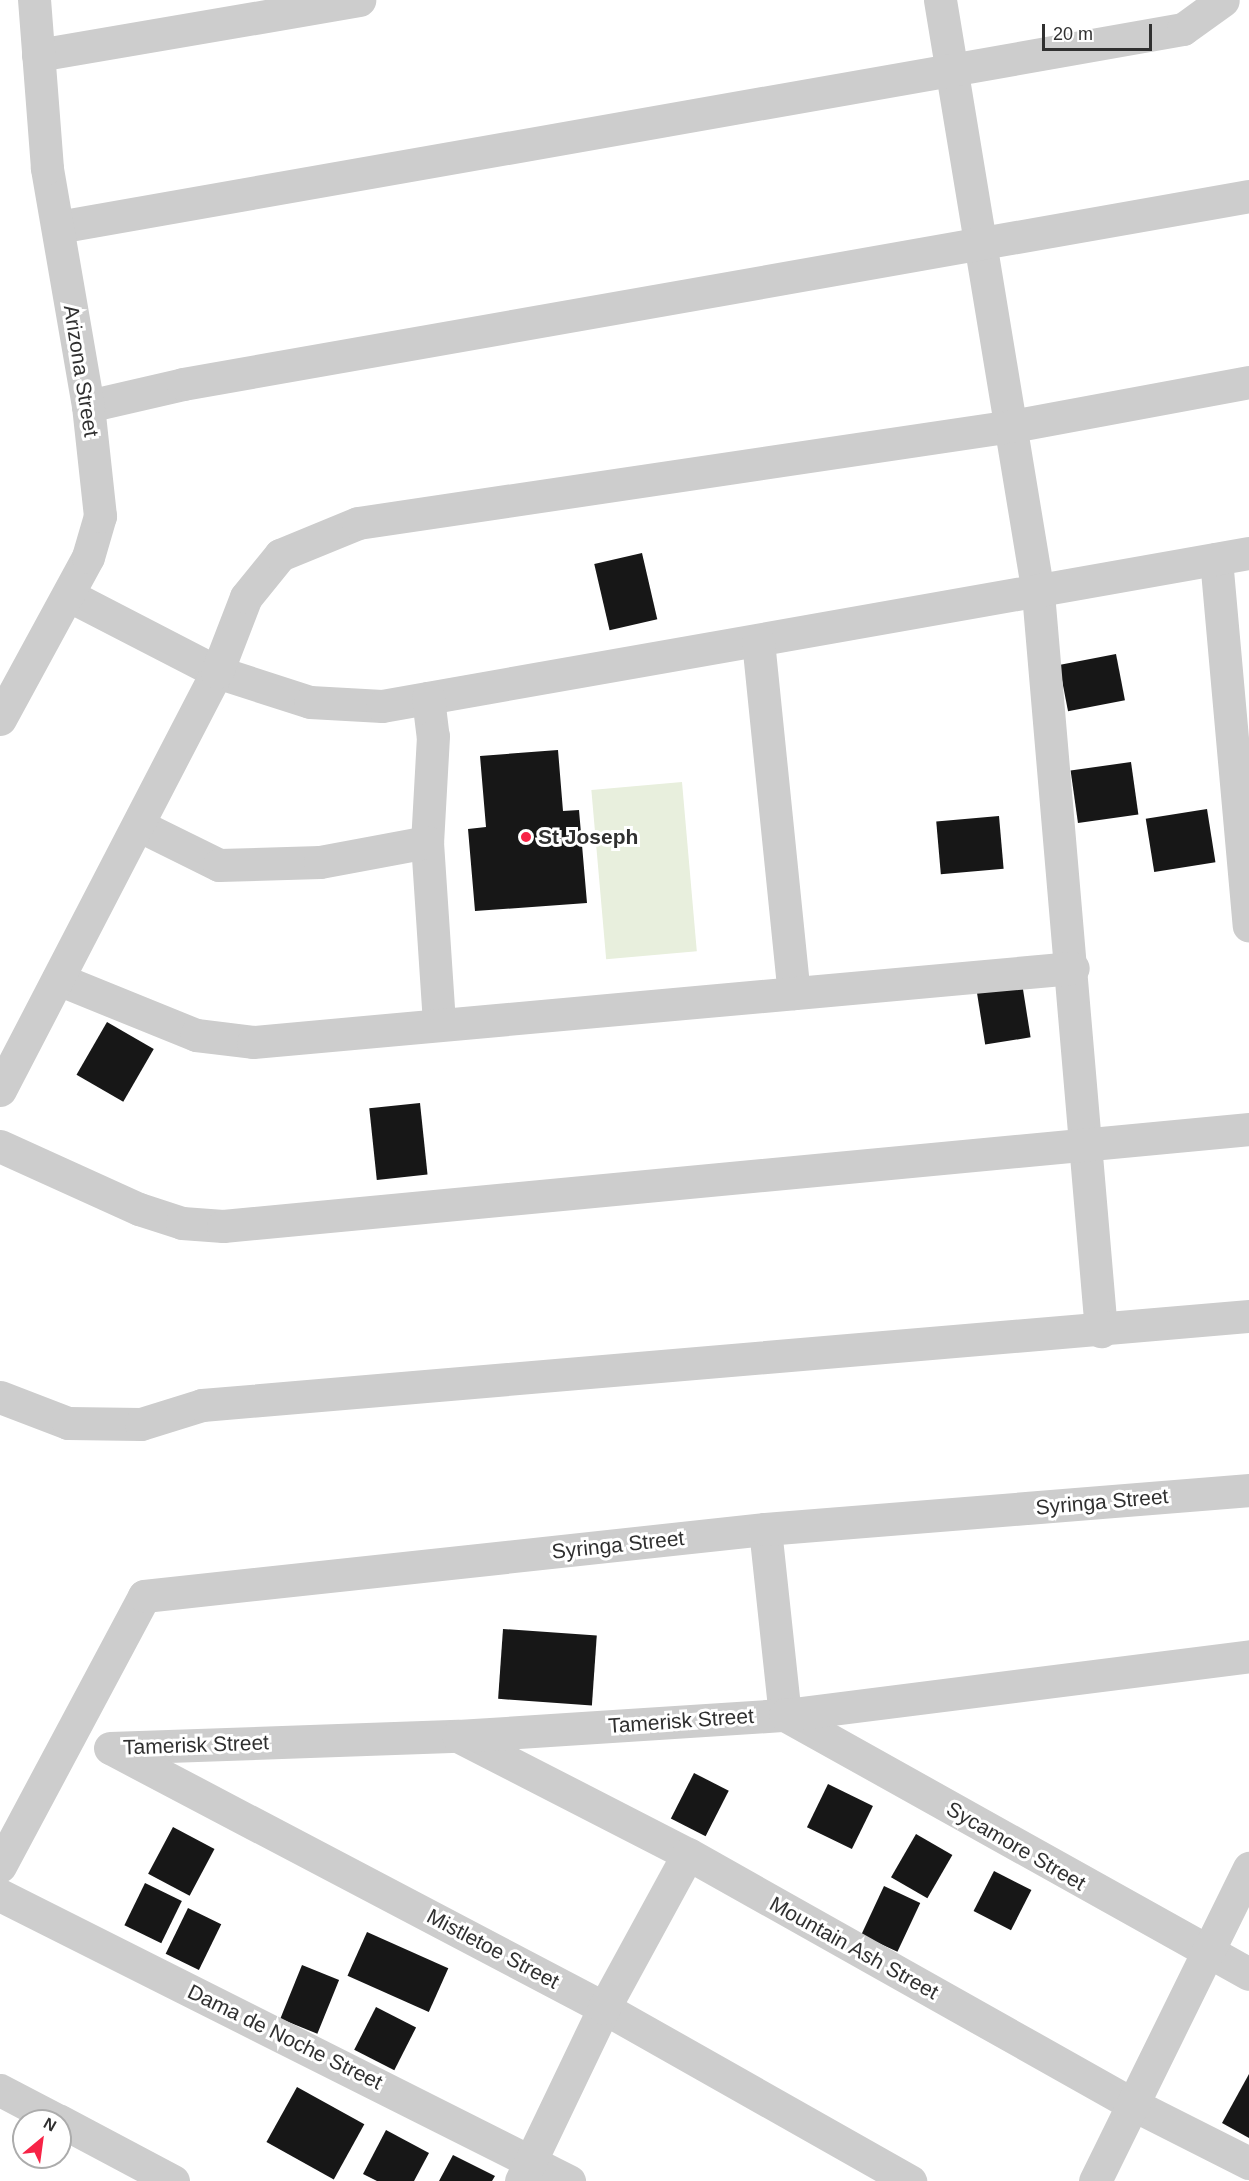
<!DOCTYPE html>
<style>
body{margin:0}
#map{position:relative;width:1249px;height:2181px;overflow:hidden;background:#fff;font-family:Helvetica,sans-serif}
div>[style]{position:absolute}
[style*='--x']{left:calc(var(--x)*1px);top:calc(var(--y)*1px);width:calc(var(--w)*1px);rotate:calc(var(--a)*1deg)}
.green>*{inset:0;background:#e8efdd;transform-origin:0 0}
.building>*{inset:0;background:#171717;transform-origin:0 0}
.street>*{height:33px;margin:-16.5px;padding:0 16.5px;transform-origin:16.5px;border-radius:16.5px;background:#cdcdcd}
.dots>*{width:16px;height:16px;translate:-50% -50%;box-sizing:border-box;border:3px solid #fff;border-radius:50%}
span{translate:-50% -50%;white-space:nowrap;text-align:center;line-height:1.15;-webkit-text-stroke:6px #fff;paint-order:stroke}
.street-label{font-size:21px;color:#303030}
.poi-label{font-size:21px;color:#303030;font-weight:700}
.left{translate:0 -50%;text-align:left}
.north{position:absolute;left:12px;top:2109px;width:60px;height:60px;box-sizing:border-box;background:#fff;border:2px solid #acacac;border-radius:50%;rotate:29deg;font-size:16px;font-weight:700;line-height:24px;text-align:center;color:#303030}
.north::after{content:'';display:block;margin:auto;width:21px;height:27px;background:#f72346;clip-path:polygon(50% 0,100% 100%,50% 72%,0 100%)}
.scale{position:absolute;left:1042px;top:24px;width:110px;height:27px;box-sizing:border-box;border:3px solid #303030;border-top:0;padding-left:8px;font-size:18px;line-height:21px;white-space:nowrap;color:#303030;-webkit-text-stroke:4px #fff;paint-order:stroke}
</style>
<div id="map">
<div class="green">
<div style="left:682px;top:782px;width:170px;height:91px;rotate:85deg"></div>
</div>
<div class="building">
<div style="left:642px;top:553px;width:68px;height:49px;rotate:77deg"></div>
<div style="left:1116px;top:654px;width:47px;height:58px;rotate:79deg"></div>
<div style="clip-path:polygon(558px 750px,563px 811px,579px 810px,587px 903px,475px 911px,468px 829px,486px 827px,480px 756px)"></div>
<div style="left:1131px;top:762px;width:53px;height:61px;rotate:82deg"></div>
<div style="left:1207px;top:809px;width:54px;height:62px;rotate:81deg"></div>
<div style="left:999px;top:816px;width:53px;height:63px;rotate:85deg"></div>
<div style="left:1022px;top:983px;width:55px;height:46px;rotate:81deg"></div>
<div style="left:107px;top:1022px;width:54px;height:61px;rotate:30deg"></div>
<div style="left:420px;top:1103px;width:72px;height:51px;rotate:84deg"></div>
<div style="left:503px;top:1629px;width:94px;height:70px;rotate:4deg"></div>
<div style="left:694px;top:1773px;width:39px;height:51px;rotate:27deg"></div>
<div style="left:828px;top:1784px;width:50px;height:48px;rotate:26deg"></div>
<div style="left:173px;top:1827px;width:47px;height:53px;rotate:28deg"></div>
<div style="left:916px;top:1834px;width:42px;height:50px;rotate:30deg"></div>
<div style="left:994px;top:1871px;width:42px;height:45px;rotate:27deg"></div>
<div style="left:145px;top:1883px;width:41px;height:47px;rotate:26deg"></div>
<div style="left:884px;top:1886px;width:40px;height:54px;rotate:25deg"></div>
<div style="left:188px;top:1908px;width:37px;height:51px;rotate:26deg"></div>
<div style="left:367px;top:1932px;width:89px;height:48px;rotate:24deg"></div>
<div style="left:302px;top:1965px;width:40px;height:58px;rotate:22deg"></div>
<div style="left:376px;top:2007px;width:45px;height:48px;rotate:27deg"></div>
<div style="clip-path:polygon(1249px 2074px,1249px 2138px,1222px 2123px)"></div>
<div style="left:297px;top:2087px;width:77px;height:63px;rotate:29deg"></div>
<div style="clip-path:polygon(386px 2130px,429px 2153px,414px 2181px,377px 2181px,363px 2174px)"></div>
<div style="clip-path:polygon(453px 2155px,495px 2176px,492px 2181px,439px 2181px)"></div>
</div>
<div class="street">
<div style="--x:940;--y:0;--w:601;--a:80.62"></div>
<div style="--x:1038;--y:593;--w:741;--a:85.12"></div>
<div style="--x:38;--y:55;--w:326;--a:-9.7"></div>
<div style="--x:58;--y:227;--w:1142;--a:-9.98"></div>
<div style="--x:1183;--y:29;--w:49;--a:-35.9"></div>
<div style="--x:88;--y:406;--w:98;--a:-13"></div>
<div style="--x:183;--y:384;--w:1082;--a:-10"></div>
<div style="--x:1216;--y:559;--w:368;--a:84.9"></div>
<div style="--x:68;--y:595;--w:168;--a:27.3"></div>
<div style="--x:217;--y:672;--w:98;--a:17.9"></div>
<div style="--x:310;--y:702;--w:72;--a:3.2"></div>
<div style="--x:382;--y:706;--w:880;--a:-10.01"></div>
<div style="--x:758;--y:641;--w:354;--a:84.2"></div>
<div style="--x:428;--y:698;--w:38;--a:83"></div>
<div style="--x:433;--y:736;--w:106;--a:93.2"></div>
<div style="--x:427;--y:842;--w:183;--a:86.2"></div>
<div style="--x:0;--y:719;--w:184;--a:-61.5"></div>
<div style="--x:88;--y:557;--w:43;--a:-73.7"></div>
<div style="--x:100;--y:516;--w:111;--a:-96.2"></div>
<div style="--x:88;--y:406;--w:242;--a:-99.8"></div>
<div style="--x:47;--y:168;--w:169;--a:-94.4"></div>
<div style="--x:138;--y:825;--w:90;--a:26.3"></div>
<div style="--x:219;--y:865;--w:101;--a:-1.7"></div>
<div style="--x:320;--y:862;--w:109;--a:-10.6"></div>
<div style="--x:58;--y:979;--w:149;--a:22.1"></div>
<div style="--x:196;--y:1035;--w:57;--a:7"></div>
<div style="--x:253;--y:1042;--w:823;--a:-5.16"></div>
<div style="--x:0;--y:1090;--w:471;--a:-62.6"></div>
<div style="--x:217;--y:672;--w:80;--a:-68.9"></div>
<div style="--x:246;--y:597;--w:54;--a:-51"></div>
<div style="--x:280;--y:555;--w:84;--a:-22.3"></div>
<div style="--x:358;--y:523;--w:661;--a:-8.44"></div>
<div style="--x:1012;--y:426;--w:241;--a:-10.5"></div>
<div style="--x:0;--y:1146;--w:153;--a:24.4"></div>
<div style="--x:139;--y:1209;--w:45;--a:18"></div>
<div style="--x:182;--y:1223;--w:41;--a:4.2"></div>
<div style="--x:223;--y:1226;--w:1031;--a:-5.4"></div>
<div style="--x:0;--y:1397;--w:73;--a:20.9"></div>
<div style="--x:68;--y:1423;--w:73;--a:0.8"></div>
<div style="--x:141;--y:1424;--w:64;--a:-17.3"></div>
<div style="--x:202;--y:1405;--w:1051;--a:-4.86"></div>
<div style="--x:765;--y:1529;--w:187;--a:83.9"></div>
<div style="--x:785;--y:1715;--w:531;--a:29.17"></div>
<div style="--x:458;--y:1736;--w:259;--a:27.2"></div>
<div style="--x:688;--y:1854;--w:512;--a:29.37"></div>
<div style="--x:1134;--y:2105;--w:129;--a:26.8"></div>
<div style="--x:110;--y:1748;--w:348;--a:-2"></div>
<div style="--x:458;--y:1736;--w:328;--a:-3.7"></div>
<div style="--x:785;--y:1715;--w:468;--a:-7.2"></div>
<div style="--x:112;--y:1749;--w:556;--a:27.76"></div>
<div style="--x:604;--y:2008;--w:352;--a:29.5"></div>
<div style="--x:0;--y:1866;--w:306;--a:-61.9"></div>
<div style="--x:144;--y:1596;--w:625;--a:-6.16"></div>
<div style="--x:765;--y:1529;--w:486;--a:-4.6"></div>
<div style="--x:0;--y:1895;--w:637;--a:26.69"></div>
<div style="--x:0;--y:2090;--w:67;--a:27.7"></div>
<div style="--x:60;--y:2121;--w:128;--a:28"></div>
<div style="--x:521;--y:2181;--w:192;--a:-64.4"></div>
<div style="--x:604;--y:2008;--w:175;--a:-61.4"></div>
<div style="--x:1095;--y:2181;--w:349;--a:-63.8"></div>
</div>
<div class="dots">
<div style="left:526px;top:837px;background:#f72346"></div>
</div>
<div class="street-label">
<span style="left:81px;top:371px;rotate:81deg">Arizona Street</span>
<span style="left:1102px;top:1502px;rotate:-5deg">Syringa Street</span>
<span style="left:618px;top:1545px;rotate:-6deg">Syringa Street</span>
<span style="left:681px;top:1721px;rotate:-4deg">Tamerisk Street</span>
<span style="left:196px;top:1745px;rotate:-2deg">Tamerisk Street</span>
<span style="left:1016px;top:1846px;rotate:30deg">Sycamore Street</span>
<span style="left:854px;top:1948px;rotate:29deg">Mountain Ash Street</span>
<span style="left:493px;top:1949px;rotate:28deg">Mistletoe Street</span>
<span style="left:285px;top:2037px;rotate:26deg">Dama de Noche Street</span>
</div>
<div class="poi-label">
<span class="left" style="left:538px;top:837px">St Joseph</span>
</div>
<div class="north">N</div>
<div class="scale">20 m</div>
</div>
